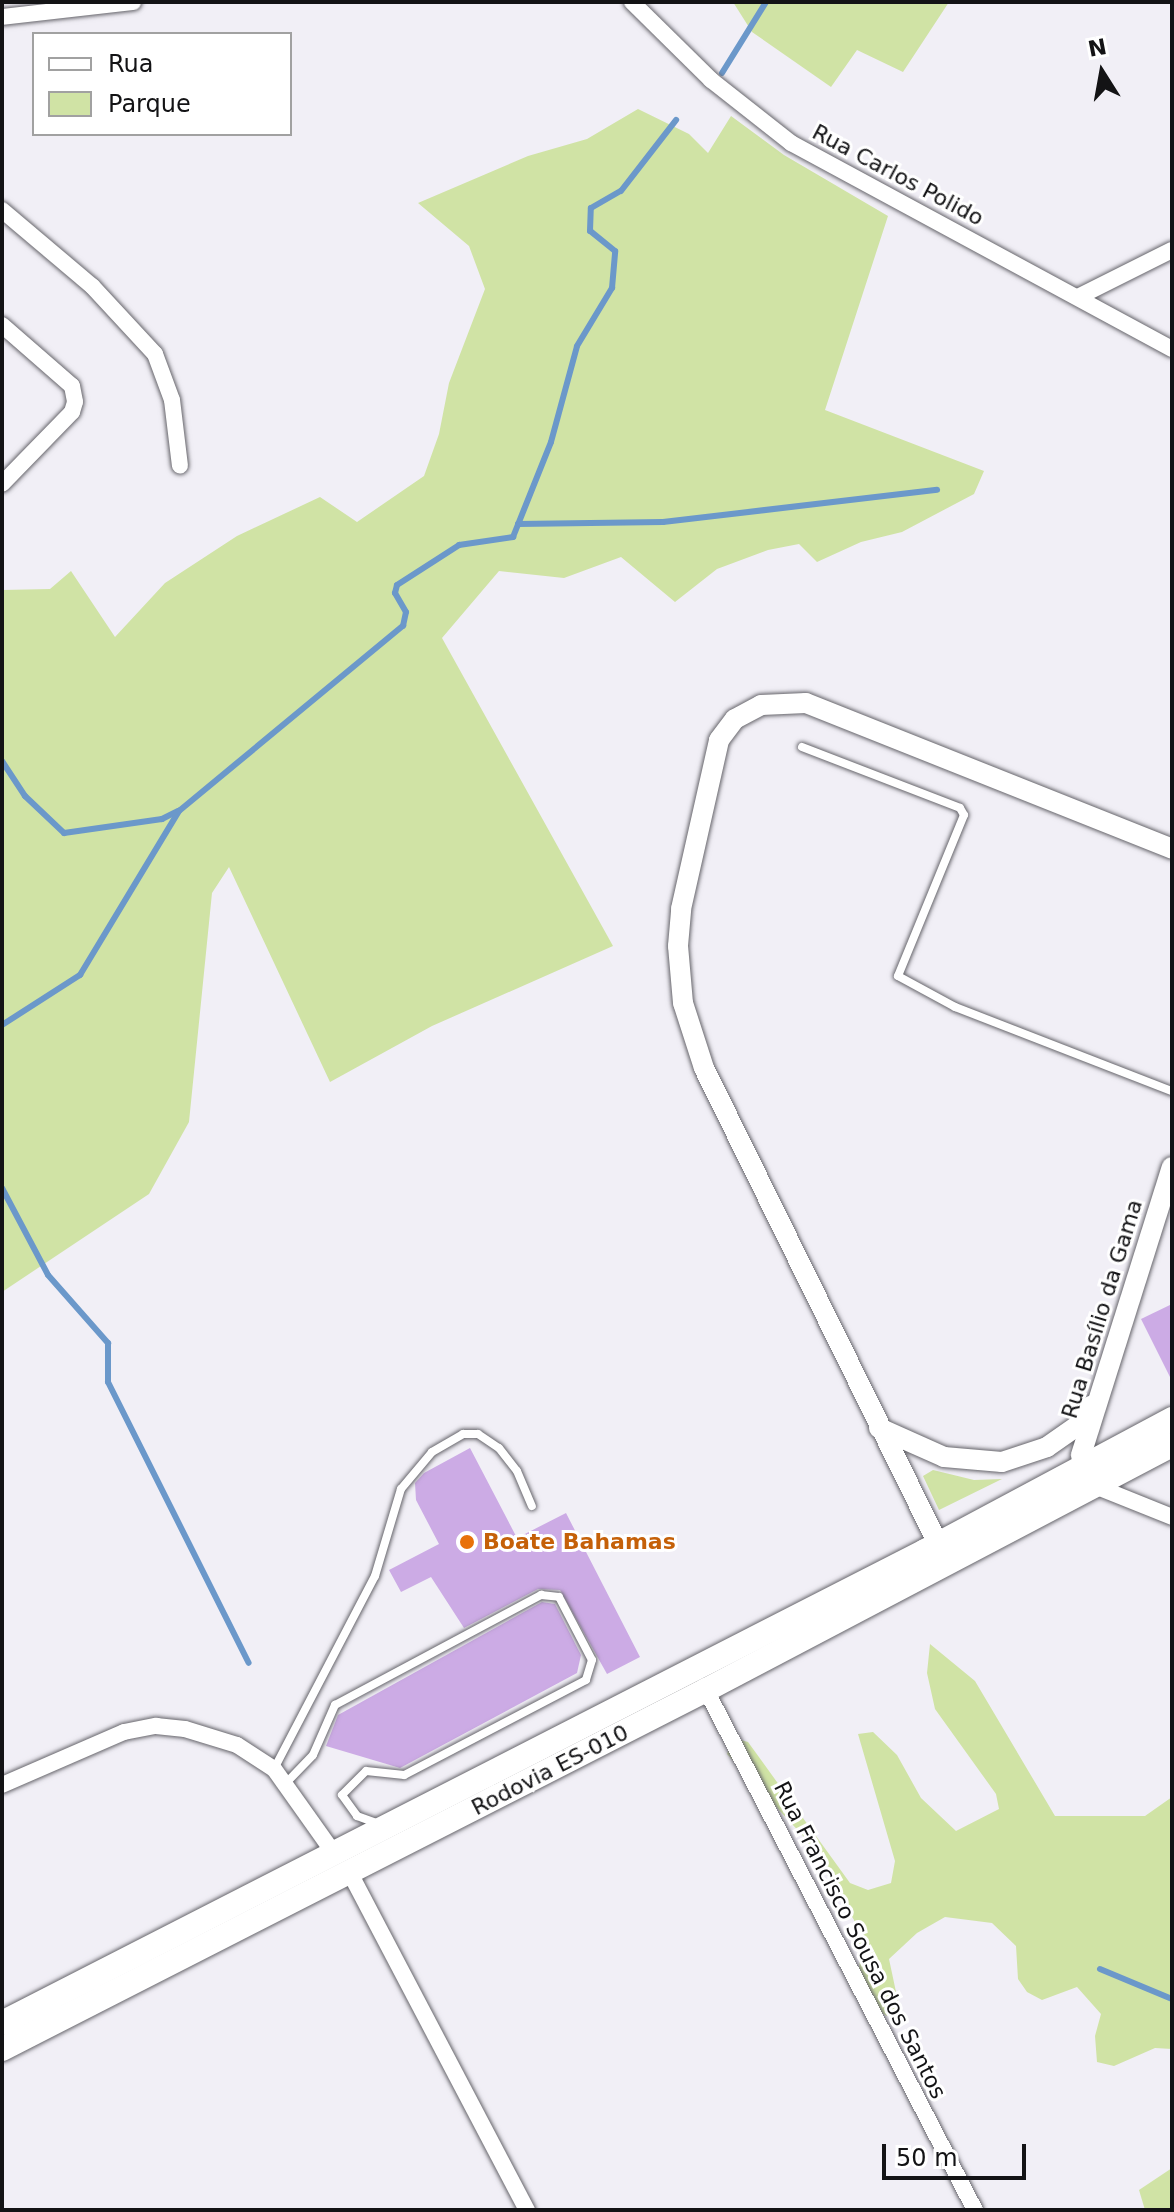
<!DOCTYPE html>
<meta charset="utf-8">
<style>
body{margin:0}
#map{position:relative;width:1174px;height:2212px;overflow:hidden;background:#f1eff6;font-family:"DejaVu Sans",sans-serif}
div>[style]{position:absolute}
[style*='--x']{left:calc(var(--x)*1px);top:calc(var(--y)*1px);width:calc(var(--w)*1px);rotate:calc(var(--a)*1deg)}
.green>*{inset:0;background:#d0e3a5}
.stream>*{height:6px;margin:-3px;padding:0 3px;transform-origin:3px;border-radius:3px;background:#6b98ca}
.building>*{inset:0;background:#ccabe5}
.roads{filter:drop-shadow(0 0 2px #66656b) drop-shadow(0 0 2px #66656b)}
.service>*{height:8px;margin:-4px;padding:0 4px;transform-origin:4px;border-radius:4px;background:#fff}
.minor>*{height:16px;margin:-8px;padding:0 8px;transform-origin:8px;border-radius:8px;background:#fff}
.tertiary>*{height:20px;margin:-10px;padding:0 10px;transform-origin:10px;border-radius:10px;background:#fff}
.secondary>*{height:24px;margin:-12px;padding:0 12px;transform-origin:12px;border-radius:12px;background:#fff}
.dots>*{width:22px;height:22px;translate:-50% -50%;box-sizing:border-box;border:4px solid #fff;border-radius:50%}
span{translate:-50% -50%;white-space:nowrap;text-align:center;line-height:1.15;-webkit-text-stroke:6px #fff;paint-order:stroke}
.street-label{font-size:22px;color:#131315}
.food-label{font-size:22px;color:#c56008;font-weight:700}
.left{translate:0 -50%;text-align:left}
.frame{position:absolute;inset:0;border:4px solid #131315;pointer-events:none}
.legend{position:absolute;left:32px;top:32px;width:260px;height:104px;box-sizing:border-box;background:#fff;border:2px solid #a1a1a1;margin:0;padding:10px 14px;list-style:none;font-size:24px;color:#131315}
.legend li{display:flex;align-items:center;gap:16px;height:40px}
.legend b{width:40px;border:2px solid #a1a1a1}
.north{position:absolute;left:1062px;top:32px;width:80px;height:80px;-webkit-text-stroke:6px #fff;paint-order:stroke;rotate:349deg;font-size:22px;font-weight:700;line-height:32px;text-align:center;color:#131315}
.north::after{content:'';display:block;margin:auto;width:28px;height:36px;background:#131315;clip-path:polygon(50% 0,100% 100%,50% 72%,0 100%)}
.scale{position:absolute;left:882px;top:2144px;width:144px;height:36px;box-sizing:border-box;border:4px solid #131315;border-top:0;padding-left:10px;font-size:24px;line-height:28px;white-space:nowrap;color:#131315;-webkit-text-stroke:6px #fff;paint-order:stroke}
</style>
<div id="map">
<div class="green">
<div style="clip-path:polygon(733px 2px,949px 2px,903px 72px,857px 50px,831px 87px,752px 32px)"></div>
<div style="clip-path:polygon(638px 109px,689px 134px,708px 153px,731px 116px,784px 155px,888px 216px,825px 410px,984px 471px,974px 494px,902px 532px,861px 542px,817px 562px,799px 544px,768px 550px,717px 569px,675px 602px,621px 557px,564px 578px,499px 571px,442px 638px,613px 946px,432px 1026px,330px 1082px,229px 867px,212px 893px,189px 1122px,149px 1194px,2px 1292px,2px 590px,50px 589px,71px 571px,115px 637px,165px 583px,237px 536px,320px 497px,357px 522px,424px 476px,439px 434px,449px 383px,485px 289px,469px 246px,418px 203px,528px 156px,587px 139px)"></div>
<div style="clip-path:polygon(933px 1470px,974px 1480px,1002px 1479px,939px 1510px,923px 1476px)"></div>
<div style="clip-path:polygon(930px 1644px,975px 1681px,1055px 1816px,1145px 1816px,1172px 1797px,1172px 2049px,1155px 2048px,1114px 2066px,1097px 2062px,1095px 2036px,1101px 2014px,1077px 1987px,1042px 2000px,1027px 1992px,1018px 1979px,1016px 1946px,992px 1923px,945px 1917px,917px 1933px,889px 1959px,899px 2006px,887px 2016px,856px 1997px,860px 1960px,854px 1920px,805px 1838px,727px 1754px,733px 1738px,748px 1742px,850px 1883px,868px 1890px,891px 1883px,895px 1861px,858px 1734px,873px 1732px,897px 1755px,921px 1798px,956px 1831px,999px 1809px,996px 1794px,935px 1709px,927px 1673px)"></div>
<div style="clip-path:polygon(1172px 2168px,1172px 2209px,1145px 2210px,1139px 2190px)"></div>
</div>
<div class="stream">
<div style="--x:722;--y:73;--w:84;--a:-58.2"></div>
<div style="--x:518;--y:524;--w:145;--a:-0.8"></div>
<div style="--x:663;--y:522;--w:276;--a:-6.7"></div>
<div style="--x:2;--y:761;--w:42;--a:56.7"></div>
<div style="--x:25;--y:796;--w:54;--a:43.5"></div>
<div style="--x:64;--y:833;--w:99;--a:-8.1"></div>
<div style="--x:162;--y:819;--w:18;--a:-27"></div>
<div style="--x:2;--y:1025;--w:93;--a:-32.7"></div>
<div style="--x:80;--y:975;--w:192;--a:-58.9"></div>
<div style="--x:179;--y:811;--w:291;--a:-39.6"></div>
<div style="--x:403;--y:626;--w:14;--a:-78"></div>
<div style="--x:406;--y:612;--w:22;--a:-120"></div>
<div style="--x:395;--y:593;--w:8;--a:-76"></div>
<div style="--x:397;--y:585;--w:74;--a:-32.8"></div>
<div style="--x:459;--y:545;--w:55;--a:-8.4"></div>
<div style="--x:513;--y:537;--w:102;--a:-68.2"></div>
<div style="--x:551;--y:442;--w:99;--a:-74.8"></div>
<div style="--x:577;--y:346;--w:68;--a:-58.9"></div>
<div style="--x:612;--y:288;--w:37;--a:-85"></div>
<div style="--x:615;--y:251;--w:32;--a:-141"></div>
<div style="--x:590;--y:231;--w:23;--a:-88"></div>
<div style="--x:591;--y:208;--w:34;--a:-30"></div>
<div style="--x:621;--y:191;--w:90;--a:-52.2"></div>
<div style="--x:2;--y:1188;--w:98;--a:62.1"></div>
<div style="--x:48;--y:1275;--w:91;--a:48.6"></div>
<div style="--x:108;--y:1343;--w:39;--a:90"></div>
<div style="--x:108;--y:1382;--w:314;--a:63.4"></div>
<div style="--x:1100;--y:1969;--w:78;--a:22.6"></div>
</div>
<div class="building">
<div style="clip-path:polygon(1172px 1304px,1172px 1381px,1141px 1319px)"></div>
<div style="clip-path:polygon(470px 1448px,517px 1538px,566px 1513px,640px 1657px,607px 1674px,560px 1590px,538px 1589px,464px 1628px,431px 1577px,401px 1592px,389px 1570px,439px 1544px,416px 1500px,415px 1483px,424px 1473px)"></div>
<div style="clip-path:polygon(542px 1602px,555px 1604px,581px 1655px,577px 1673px,400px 1768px,326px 1746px,338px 1715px)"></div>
</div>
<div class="roads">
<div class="service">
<div style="--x:802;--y:747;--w:169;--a:21.1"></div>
<div style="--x:960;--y:808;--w:8;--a:60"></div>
<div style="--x:964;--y:815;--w:174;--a:112.3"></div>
<div style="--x:898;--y:976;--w:65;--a:28.5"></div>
<div style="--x:955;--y:1007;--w:233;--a:21.2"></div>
<div style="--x:274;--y:1769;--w:218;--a:-62.4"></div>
<div style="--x:375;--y:1576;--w:91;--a:-73.4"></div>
<div style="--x:401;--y:1489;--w:48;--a:-50"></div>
<div style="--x:432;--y:1452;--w:36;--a:-30"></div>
<div style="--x:463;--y:1434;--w:15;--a:0"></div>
<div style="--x:478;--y:1434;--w:25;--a:34"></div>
<div style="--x:499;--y:1448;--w:29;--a:52"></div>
<div style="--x:517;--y:1471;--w:38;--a:67"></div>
<div style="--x:287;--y:1782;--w:37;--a:-46"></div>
<div style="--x:313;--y:1755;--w:55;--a:-66.3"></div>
<div style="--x:335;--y:1705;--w:234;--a:-28.1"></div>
<div style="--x:541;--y:1595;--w:18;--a:6"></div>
<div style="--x:559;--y:1597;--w:71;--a:62.4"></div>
<div style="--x:592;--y:1660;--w:21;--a:107"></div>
<div style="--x:586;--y:1680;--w:205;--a:152.4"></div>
<div style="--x:404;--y:1775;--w:38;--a:-174"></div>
<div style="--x:366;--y:1771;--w:34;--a:135"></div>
<div style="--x:342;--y:1795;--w:26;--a:54"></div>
<div style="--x:357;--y:1816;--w:23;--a:20"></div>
</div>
<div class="minor">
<div style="--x:632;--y:2;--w:111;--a:44.6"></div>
<div style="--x:711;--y:80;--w:102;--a:38.2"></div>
<div style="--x:791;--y:143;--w:433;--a:28.4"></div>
<div style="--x:2;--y:17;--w:132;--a:-6.5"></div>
<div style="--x:2;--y:210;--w:118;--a:40.2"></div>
<div style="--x:92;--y:286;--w:93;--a:47.2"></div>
<div style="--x:155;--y:354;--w:49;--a:69.7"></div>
<div style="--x:172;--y:400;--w:66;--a:83.1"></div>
<div style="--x:1078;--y:297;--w:105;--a:-26.6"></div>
<div style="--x:2;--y:325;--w:93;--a:41.1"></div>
<div style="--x:72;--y:386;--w:16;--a:79"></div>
<div style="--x:75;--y:402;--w:10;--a:107"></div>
<div style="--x:72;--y:412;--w:100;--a:134.2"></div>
<div style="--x:1095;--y:1486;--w:83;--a:21.9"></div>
<div style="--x:706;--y:1690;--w:585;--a:62.65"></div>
<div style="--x:2;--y:1785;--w:133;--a:-23.5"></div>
<div style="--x:124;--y:1732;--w:33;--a:-11"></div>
<div style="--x:156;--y:1726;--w:29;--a:6"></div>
<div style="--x:185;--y:1729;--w:54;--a:17.1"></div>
<div style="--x:237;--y:1745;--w:44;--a:33"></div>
<div style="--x:274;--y:1769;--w:102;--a:54.6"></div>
<div style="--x:350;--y:1873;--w:381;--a:62.3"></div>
</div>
<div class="tertiary">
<div style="--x:879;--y:1428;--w:71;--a:24"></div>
<div style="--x:944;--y:1457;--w:58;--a:4.9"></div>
<div style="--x:1002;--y:1462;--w:47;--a:-18.4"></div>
<div style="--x:1047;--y:1447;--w:38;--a:-35"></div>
<div style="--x:1078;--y:1425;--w:24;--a:-55"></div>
<div style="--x:1089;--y:1476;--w:22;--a:-111"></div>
<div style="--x:1081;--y:1455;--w:302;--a:-72.5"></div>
<div style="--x:944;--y:1556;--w:544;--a:-116.19"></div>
<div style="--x:704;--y:1068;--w:68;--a:-107.9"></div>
<div style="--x:683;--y:1003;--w:57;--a:-95"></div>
<div style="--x:678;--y:946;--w:37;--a:-85"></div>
<div style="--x:681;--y:909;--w:173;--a:-77.3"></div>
<div style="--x:719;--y:740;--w:26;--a:-53"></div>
<div style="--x:735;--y:719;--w:30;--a:-28"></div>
<div style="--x:761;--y:705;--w:45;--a:-2.5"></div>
<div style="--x:806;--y:703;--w:394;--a:21.7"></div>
</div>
<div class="secondary">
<div style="--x:2;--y:2023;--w:1037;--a:-27.08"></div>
<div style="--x:925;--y:1551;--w:280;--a:-28.1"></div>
<div style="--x:2;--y:2049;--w:790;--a:-27.02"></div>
<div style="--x:706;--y:1690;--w:526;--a:-27.73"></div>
</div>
</div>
<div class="dots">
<div style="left:467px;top:1542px;background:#e8710a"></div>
</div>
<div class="street-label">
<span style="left:898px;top:175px;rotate:28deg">Rua Carlos Polido</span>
<span style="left:1102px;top:1309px;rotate:-73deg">Rua Basílio da Gama</span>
<span style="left:550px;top:1770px;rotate:-27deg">Rodovia ES-010</span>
<span style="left:860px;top:1940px;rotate:63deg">Rua Francisco Sousa dos Santos</span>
</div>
<div class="food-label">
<span class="left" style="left:483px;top:1542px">Boate Bahamas</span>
</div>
<div class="frame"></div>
<ul class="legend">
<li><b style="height:10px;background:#fff"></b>Rua</li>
<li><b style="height:22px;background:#d0e3a5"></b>Parque</li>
</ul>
<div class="north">N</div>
<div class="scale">50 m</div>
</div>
